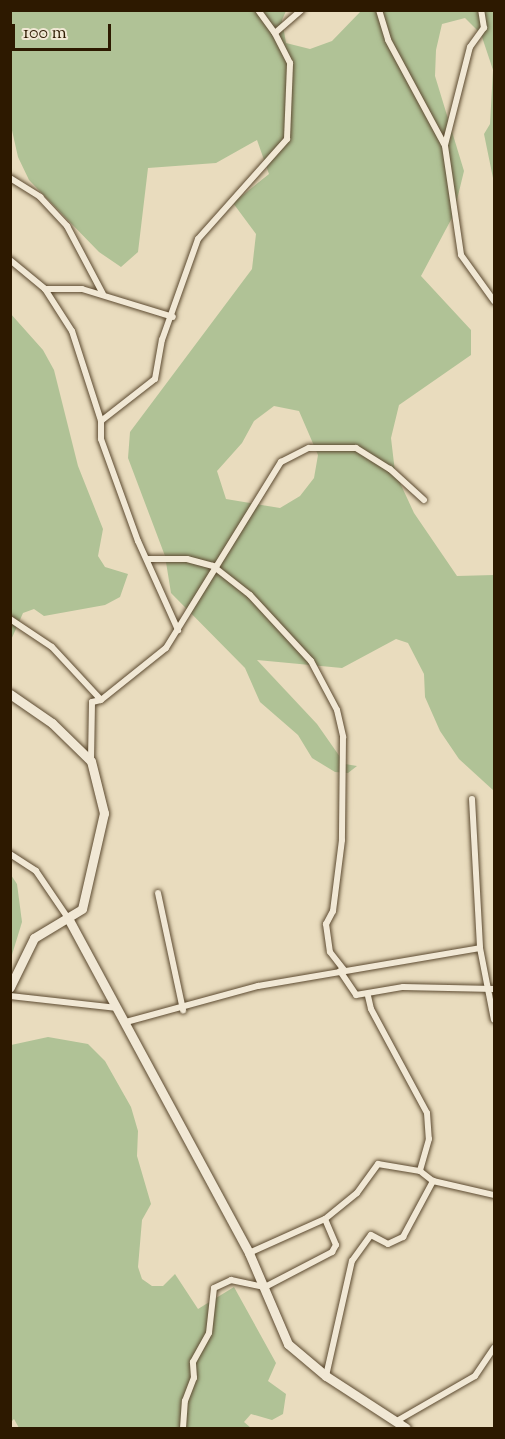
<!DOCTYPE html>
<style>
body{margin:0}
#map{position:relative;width:505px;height:1439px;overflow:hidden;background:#e9dcbe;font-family:"Sorts Mill Goudy",serif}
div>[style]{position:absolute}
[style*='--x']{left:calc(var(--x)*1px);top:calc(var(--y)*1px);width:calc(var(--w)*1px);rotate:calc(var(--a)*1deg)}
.green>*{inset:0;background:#b0c296}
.roads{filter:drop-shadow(0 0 2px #5c4a30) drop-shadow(0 0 2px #5c4a30)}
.street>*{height:6px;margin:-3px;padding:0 3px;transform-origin:3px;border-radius:3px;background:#f1e8d5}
.secondary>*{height:9px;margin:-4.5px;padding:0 4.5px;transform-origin:4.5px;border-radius:4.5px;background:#f1e8d5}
span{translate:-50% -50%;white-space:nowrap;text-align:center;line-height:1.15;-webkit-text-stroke:4.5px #f1e8d5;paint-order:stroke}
.frame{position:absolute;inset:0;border:12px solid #2d1900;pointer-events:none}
.scale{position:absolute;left:12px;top:24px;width:99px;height:27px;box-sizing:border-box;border:3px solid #2d1900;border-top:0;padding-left:8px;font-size:18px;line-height:21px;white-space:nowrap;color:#2d1900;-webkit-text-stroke:4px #f1e8d5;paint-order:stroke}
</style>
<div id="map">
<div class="green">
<div style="clip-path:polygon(evenodd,10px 11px,286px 11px,282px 20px,286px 43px,310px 49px,332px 41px,361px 11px,494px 11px,494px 183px,484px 134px,490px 124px,493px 70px,481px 34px,465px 18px,442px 24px,436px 50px,435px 76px,464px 171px,453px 216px,421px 276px,471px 330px,471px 355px,399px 405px,391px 438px,395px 472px,414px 513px,457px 576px,494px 575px,494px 791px,459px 759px,440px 731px,425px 697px,424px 674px,408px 643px,396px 639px,342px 668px,257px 660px,317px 724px,345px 764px,357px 766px,348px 773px,335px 772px,312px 758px,298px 735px,260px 702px,245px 668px,171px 593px,165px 556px,128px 458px,130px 432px,252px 269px,256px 234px,233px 203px,269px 174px,257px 140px,216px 163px,148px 168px,138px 252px,121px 267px,99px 252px,29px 180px,18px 157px,11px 126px,10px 11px,274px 406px,299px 411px,318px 455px,314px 478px,300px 496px,280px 508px,226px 499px,217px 471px,242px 443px,254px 421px,274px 406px)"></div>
<div style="clip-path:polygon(10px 313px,43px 350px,54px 370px,78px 466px,103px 529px,98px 556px,105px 567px,128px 574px,120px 597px,105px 605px,44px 616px,34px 609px,23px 613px,11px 640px)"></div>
<div style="clip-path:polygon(11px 875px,17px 884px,22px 922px,11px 958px)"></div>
<div style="clip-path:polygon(48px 1037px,88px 1044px,105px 1061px,131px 1107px,138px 1131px,137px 1156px,151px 1204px,142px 1220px,138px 1267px,142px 1279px,152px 1286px,163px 1286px,175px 1274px,198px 1309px,234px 1287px,276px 1363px,268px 1381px,286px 1394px,283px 1414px,272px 1420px,251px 1414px,244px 1422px,251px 1428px,19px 1428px,14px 1419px,11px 1422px,11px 1045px)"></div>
</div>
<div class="roads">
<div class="street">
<div style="--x:258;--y:10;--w:29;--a:54"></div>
<div style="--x:379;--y:10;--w:31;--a:73"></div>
<div style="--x:388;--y:40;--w:120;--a:61.7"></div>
<div style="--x:445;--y:146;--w:110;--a:81.6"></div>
<div style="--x:461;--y:255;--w:57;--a:54.3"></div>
<div style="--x:445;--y:145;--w:101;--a:-75.7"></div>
<div style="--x:470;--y:47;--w:24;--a:-54"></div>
<div style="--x:484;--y:28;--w:18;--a:-99"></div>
<div style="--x:10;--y:178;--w:36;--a:32"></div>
<div style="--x:40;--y:197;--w:40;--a:47"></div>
<div style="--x:67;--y:226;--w:77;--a:62.1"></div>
<div style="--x:10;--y:260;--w:45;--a:39.6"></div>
<div style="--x:45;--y:289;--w:50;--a:57.3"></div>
<div style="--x:72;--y:331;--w:95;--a:72.1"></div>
<div style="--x:101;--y:421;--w:18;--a:90"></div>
<div style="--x:101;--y:439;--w:109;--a:70.1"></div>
<div style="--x:138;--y:541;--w:98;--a:65.8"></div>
<div style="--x:45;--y:289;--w:37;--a:0"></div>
<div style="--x:82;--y:289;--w:95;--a:17.1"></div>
<div style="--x:101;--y:421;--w:68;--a:-37.9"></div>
<div style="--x:155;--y:379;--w:40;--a:-80"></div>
<div style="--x:162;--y:340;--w:107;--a:-70.4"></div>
<div style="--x:198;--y:239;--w:134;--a:-48.3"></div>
<div style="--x:287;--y:139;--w:76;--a:-87.7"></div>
<div style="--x:290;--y:63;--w:34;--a:-117"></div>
<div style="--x:275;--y:33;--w:35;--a:-41"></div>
<div style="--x:147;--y:559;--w:40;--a:0"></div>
<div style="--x:187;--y:559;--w:27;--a:15"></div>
<div style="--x:213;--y:566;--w:47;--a:38.1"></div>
<div style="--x:250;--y:595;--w:90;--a:47.3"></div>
<div style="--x:311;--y:661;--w:55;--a:62"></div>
<div style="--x:337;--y:710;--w:28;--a:77"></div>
<div style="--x:343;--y:737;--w:103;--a:90.6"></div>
<div style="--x:342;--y:840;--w:72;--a:97.2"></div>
<div style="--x:333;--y:911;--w:15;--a:118"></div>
<div style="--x:326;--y:924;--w:28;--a:82"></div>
<div style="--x:330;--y:952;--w:23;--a:52"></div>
<div style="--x:10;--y:619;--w:50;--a:33.7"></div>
<div style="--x:52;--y:647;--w:72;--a:47.2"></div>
<div style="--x:91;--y:760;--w:58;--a:-89"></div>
<div style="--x:92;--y:702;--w:9;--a:-13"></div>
<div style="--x:101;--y:700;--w:83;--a:-38.7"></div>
<div style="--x:166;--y:648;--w:219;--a:-58.3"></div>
<div style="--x:281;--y:462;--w:31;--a:-27"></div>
<div style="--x:309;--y:448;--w:47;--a:0"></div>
<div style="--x:356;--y:448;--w:40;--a:32"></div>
<div style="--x:390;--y:469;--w:46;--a:42.4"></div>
<div style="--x:472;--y:799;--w:149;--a:86.9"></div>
<div style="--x:480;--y:948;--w:73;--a:79"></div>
<div style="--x:10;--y:854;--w:31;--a:33"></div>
<div style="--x:36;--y:871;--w:57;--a:55.8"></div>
<div style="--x:158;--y:893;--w:120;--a:77.9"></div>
<div style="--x:340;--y:971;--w:29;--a:56"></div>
<div style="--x:356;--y:995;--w:48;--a:-9.7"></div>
<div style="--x:403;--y:987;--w:91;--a:1.3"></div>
<div style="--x:10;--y:996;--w:108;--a:6.4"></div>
<div style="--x:368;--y:996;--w:13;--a:77"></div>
<div style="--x:371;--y:1009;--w:118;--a:61.7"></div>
<div style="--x:427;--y:1113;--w:26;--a:86"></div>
<div style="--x:429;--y:1139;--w:33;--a:106"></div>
<div style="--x:126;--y:1022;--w:137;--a:-15.3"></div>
<div style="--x:258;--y:986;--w:225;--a:-9.7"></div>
<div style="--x:249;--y:1253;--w:83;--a:-24.1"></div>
<div style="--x:325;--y:1219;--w:41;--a:-39.1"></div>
<div style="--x:357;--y:1193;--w:36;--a:-54"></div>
<div style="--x:378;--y:1164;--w:43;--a:9.5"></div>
<div style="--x:420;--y:1171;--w:16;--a:38"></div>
<div style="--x:433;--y:1181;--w:63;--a:12.9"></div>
<div style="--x:265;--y:1287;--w:76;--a:-27.6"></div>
<div style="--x:332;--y:1252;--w:8;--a:-60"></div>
<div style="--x:336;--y:1245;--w:28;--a:-113"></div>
<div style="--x:326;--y:1376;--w:118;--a:-77.3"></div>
<div style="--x:352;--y:1261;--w:32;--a:-54"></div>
<div style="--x:371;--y:1235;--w:19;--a:28"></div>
<div style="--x:388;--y:1244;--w:17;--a:-25"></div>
<div style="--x:403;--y:1237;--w:64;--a:-61.8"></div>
<div style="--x:395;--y:1422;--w:92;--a:-29.9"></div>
<div style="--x:475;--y:1376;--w:34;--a:-56"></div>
<div style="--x:183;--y:1428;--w:27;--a:-86"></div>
<div style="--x:185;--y:1401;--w:25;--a:-69"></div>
<div style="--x:194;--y:1378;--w:16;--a:-94"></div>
<div style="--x:193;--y:1362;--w:33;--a:-61"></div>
<div style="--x:209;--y:1333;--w:45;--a:-83.7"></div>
<div style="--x:214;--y:1288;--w:19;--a:-25"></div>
<div style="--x:231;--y:1280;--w:33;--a:12"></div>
</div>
<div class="secondary">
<div style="--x:10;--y:694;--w:51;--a:34.6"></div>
<div style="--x:52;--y:723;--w:54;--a:44.3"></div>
<div style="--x:91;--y:761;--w:54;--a:76"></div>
<div style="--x:104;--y:813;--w:98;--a:102.9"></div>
<div style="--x:82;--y:909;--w:56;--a:148.9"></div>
<div style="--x:34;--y:938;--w:55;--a:116.1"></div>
<div style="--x:68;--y:918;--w:381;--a:61.6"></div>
<div style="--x:249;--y:1253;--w:99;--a:66.8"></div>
<div style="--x:288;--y:1344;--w:50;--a:40.1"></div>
<div style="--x:326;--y:1376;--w:95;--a:33"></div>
</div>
</div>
<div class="frame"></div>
<div class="scale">100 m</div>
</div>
